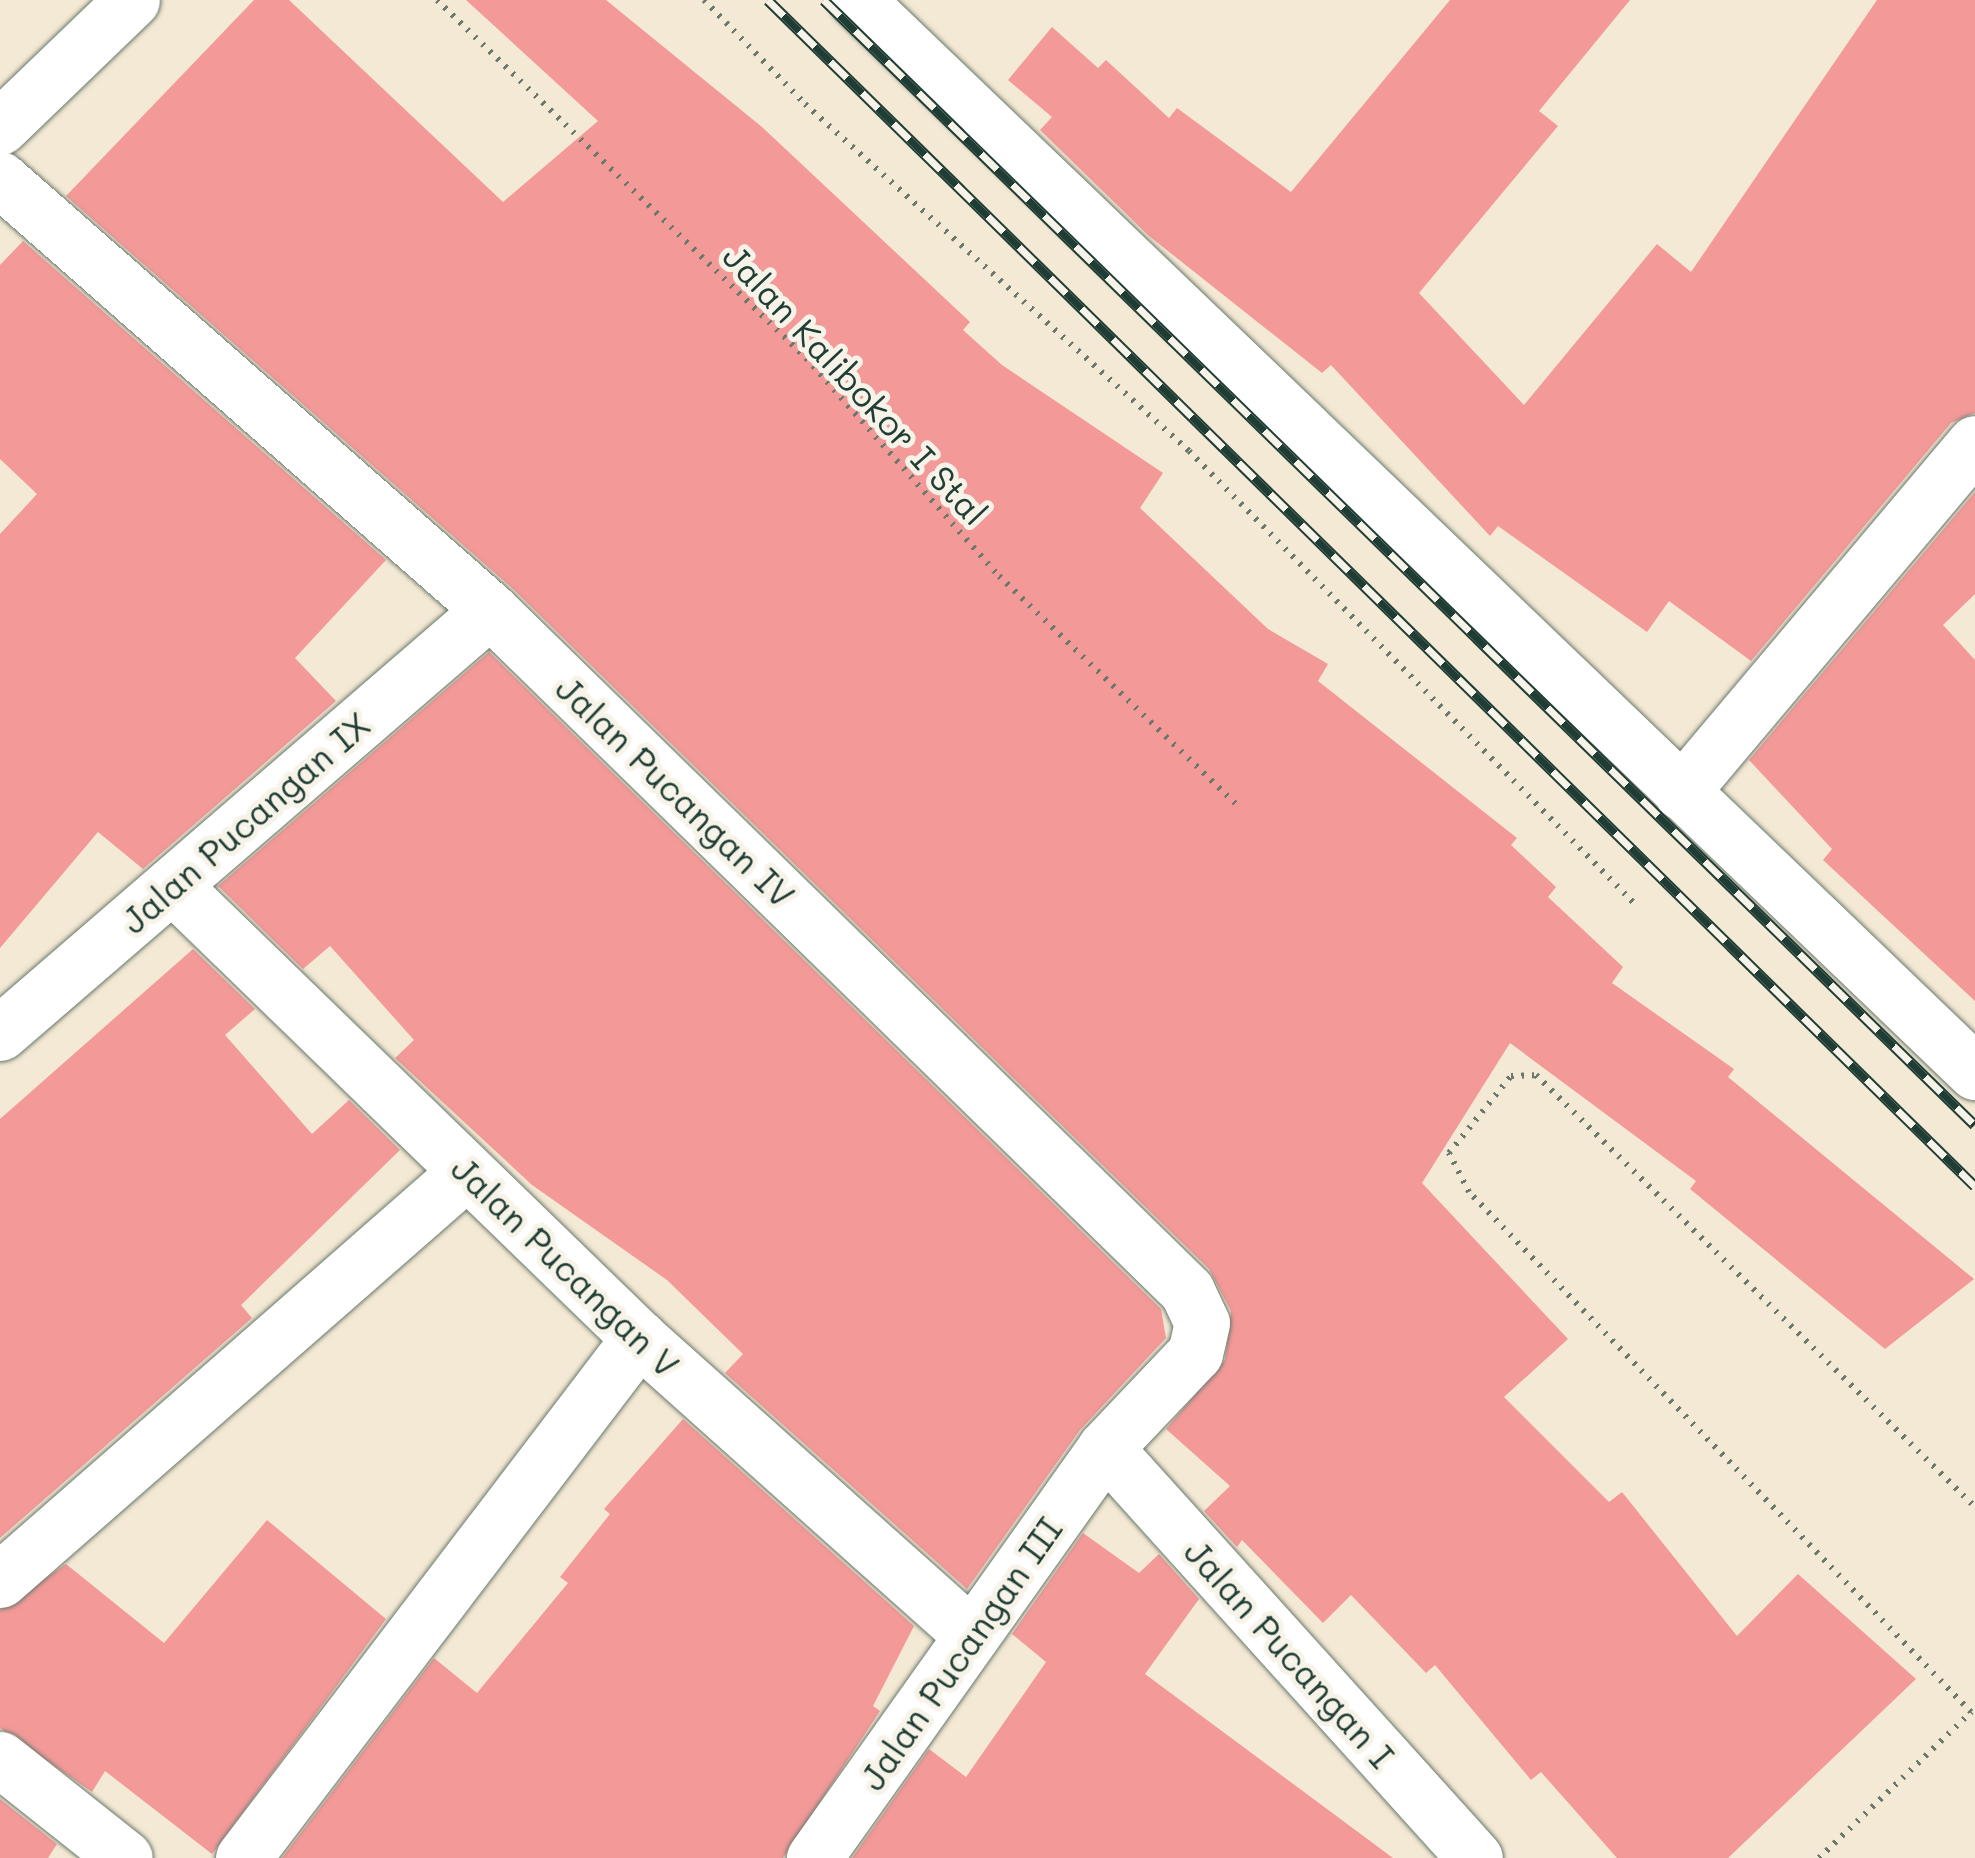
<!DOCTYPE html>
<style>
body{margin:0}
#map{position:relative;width:1975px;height:1858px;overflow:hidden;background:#f4e9d4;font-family:Mali,sans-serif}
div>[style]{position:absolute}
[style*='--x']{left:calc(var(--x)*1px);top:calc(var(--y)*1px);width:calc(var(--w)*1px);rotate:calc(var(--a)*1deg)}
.building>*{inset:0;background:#f39a99}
.path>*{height:6px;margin-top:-3px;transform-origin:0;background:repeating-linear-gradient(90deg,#6a796c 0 2.5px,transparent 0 10.5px)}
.roads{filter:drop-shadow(0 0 2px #6a796c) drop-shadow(0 0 2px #6a796c)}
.minor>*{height:55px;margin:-27.5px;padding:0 27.5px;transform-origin:27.5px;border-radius:27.5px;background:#fff}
.rail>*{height:11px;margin-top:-5.5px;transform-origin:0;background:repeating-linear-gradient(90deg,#f7f3e8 0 22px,#1f3d34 0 44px);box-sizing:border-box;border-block:2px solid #1f3d34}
span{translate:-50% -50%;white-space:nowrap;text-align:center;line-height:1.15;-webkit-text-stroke:10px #f7f3e8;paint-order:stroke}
.street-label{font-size:35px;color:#1f3d34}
</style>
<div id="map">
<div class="building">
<div style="clip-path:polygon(254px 0,289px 0,503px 202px,598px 121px,466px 0,606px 0,762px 127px,970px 322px,963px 330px,1002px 365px,1163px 473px,1140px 508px,1268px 629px,1328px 664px,1318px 681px,1517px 838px,1511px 845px,1556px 887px,1548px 897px,1623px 967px,1612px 983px,1734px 1069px,1728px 1077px,1974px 1279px,1885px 1349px,1690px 1189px,1696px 1181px,1510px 1043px,1422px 1183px,1568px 1339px,1504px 1397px,1609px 1502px,1622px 1492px,1737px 1636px,1798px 1574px,1916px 1679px,1728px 1858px,1617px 1858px,1541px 1772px,1531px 1780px,1435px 1665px,1426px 1673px,1351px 1595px,1323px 1623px,1242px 1540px,1237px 1547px,1204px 1511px,1230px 1486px,1166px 1429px,1225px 1360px,1231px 1311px,1209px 1269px,512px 588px,66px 196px)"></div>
<div style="clip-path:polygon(1450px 0,1630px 0,1539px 111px,1558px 126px,1419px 293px,1524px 405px,1657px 244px,1691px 272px,1877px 0,1975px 0,1975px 413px,1951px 423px,1751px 661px,1669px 601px,1647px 632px,1498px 526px,1490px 536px,1331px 365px,1322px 373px,1149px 236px,1040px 130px,1052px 117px,1008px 80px,1052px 27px,1098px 68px,1106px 60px,1169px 118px,1177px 108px,1291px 192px)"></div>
<div style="clip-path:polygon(23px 241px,386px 560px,295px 658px,336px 701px,143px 869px,98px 832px,0 948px,0 534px,37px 494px,0 459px,0 265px)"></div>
<div style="clip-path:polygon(1975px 492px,1975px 594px,1943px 625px,1975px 660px,1975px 1001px,1823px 860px,1832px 849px,1749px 760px)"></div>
<div style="clip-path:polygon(489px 652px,1161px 1309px,1166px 1338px,1080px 1430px,967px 1589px,725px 1373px,743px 1354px,667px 1280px,532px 1185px,395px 1058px,414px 1040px,330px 946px,303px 969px,218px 886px)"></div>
<div style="clip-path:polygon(193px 949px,255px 1009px,225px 1035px,312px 1134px,349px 1100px,400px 1150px,241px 1305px,252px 1318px,0 1538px,0 1119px)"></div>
<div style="clip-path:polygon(683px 1419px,914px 1626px,873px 1706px,880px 1711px,783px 1858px,282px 1858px,434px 1658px,477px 1693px,568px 1583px,560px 1577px,610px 1514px,604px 1509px)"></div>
<div style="clip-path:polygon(267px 1520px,386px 1619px,212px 1854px,105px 1771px,92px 1792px,0 1728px,0 1610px,66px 1564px,164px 1643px)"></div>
<div style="clip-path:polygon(1083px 1533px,1139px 1573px,1159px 1554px,1199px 1599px,1145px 1674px,1393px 1858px,852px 1858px,929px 1749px,966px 1777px,1046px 1662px,1012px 1634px)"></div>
<div style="clip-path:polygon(0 1799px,57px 1844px,48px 1858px,0 1858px)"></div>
</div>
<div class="path">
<div style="--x:437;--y:0;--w:514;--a:44.13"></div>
<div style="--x:806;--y:358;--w:291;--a:48.5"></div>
<div style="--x:999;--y:576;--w:329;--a:43.9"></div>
<div style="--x:704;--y:0;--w:145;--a:45.8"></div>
<div style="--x:805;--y:104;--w:518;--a:42.1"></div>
<div style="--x:1189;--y:451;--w:634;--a:45.45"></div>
<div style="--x:1819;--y:1858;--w:211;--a:-43.8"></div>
<div style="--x:1971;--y:1712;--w:723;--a:-133.99"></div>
<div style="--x:1469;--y:1192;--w:44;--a:-117.1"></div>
<div style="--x:1449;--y:1153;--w:99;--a:-51.2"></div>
<div style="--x:1511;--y:1076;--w:25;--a:-2"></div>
<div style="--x:1536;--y:1075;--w:616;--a:44.54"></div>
</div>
<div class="roads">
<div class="minor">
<div style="--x:857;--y:0;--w:1549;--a:43.8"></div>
<div style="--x:0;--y:127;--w:183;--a:-43.9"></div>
<div style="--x:0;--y:179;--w:653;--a:41.33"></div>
<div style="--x:490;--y:610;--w:974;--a:44.33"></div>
<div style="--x:1187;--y:1291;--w:35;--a:65"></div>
<div style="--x:1202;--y:1323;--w:31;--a:103"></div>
<div style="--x:1195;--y:1353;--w:131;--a:133.5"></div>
<div style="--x:1105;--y:1448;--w:503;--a:125.37"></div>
<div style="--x:1681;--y:792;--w:456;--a:-49.9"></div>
<div style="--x:172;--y:885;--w:651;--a:44.13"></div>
<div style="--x:639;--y:1338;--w:445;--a:41.8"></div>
<div style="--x:0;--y:1033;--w:647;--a:-40.8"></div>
<div style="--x:1105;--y:1448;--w:552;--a:47.94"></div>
<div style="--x:0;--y:1580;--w:619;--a:-41.2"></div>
<div style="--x:0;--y:1759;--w:159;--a:38.4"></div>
<div style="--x:243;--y:1858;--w:654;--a:-52.71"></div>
</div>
</div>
<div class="rail">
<div style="--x:768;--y:0;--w:1692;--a:44.5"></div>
<div style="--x:824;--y:0;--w:1609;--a:44.35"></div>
</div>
<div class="street-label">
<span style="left:856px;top:384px;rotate:47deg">Jalan Kalibokor I Stal</span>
<span style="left:676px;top:791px;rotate:44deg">Jalan Pucangan IV</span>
<span style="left:245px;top:822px;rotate:-41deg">Jalan Pucangan IX</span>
<span style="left:566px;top:1266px;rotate:44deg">Jalan Pucangan V</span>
<span style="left:960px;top:1653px;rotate:-55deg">Jalan Pucangan III</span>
<span style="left:1290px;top:1653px;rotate:48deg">Jalan Pucangan I</span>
</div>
</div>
